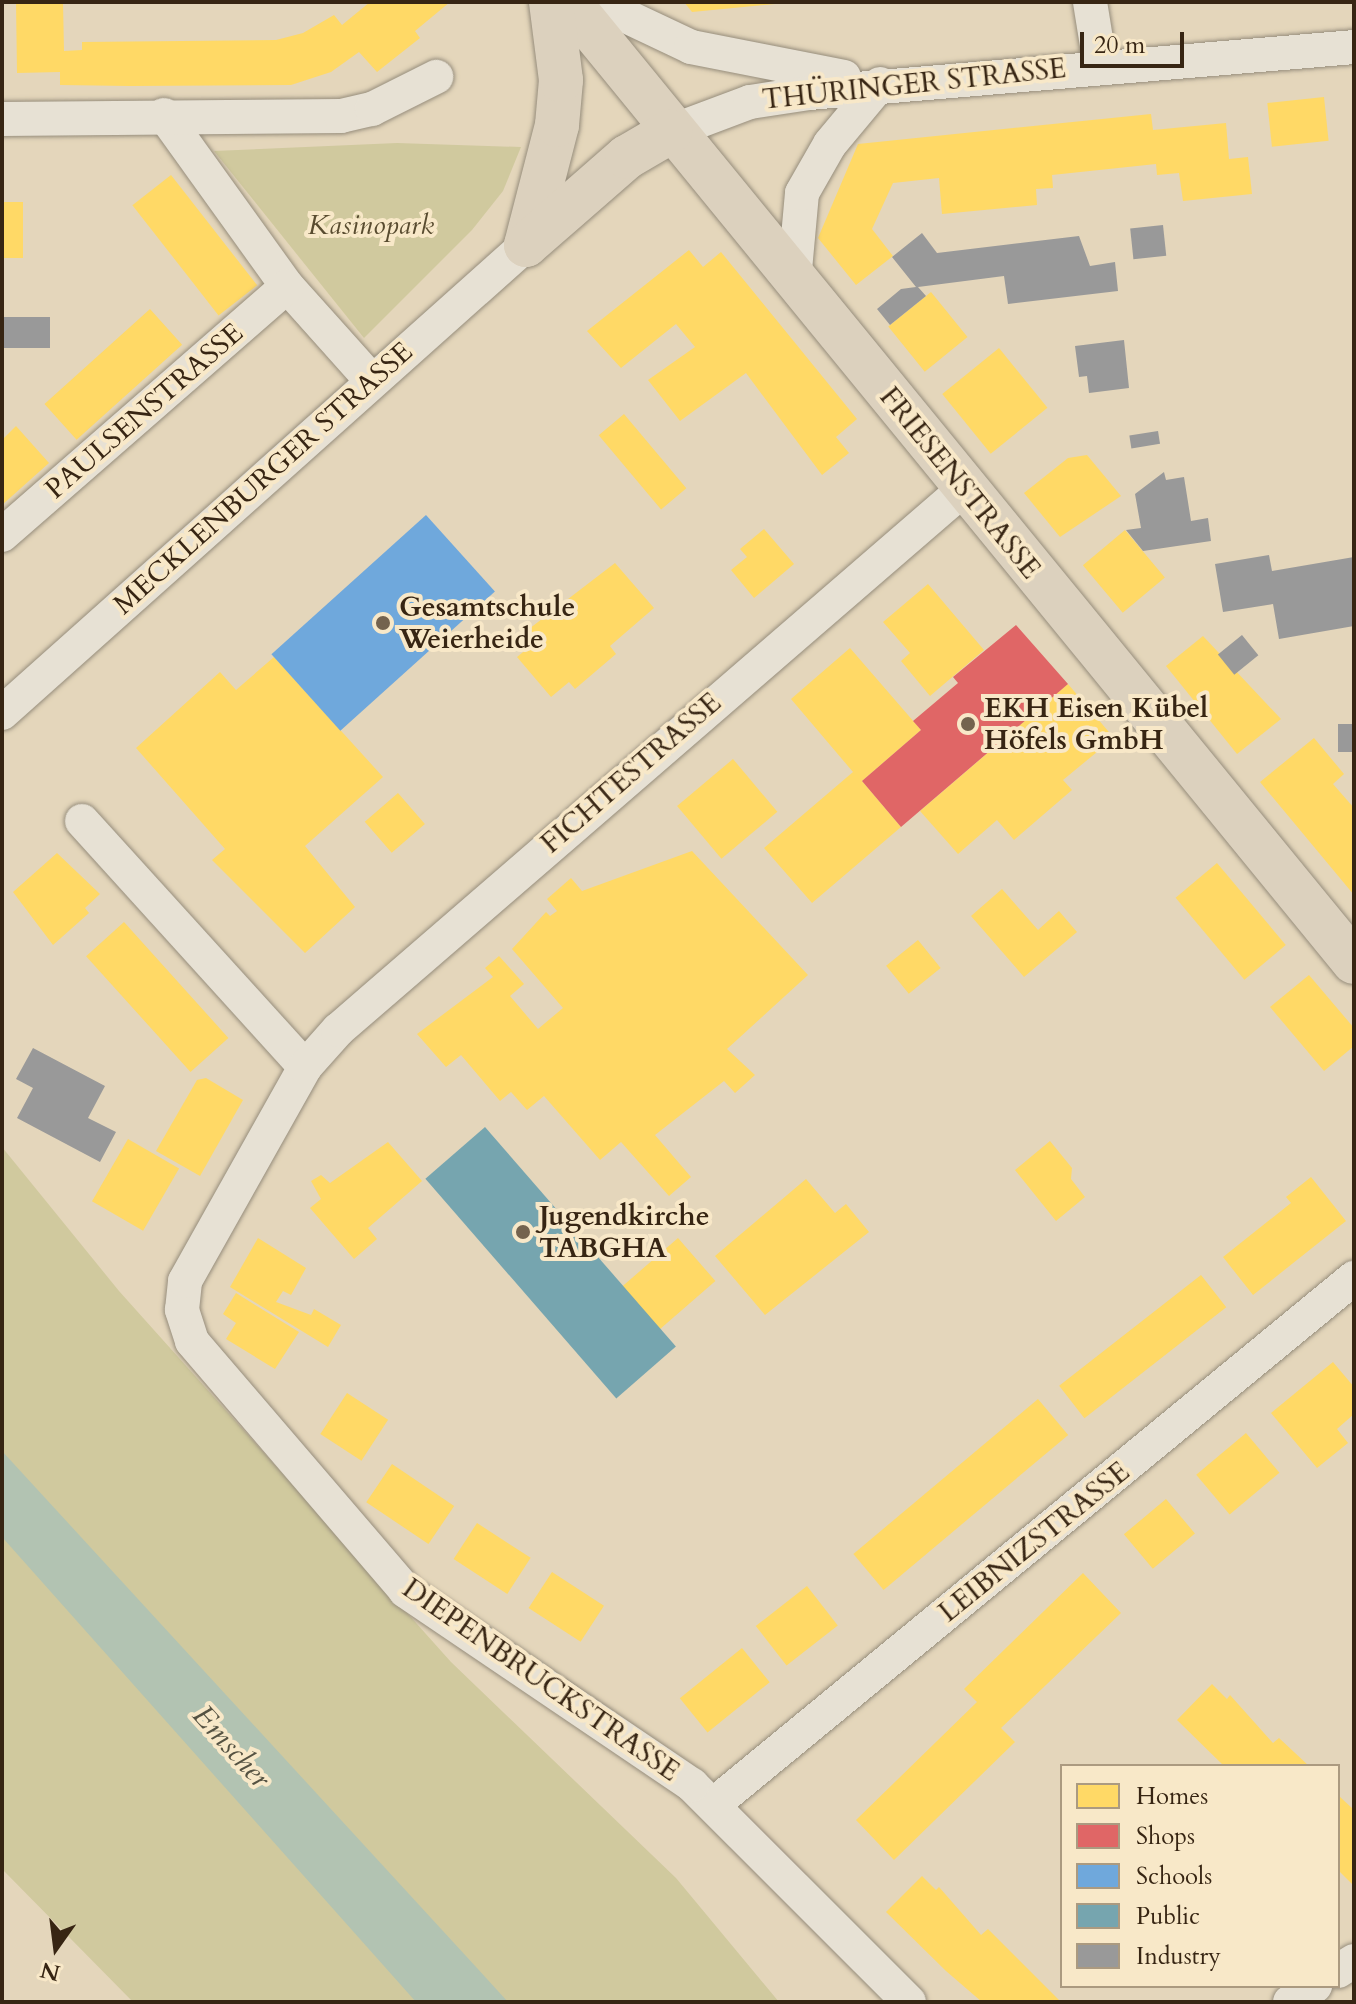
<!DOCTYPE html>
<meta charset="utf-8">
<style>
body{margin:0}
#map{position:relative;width:1356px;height:2004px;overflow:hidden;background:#e4d6bb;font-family:Cardo,serif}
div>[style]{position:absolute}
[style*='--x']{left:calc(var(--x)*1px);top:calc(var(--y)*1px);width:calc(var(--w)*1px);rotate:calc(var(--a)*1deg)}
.green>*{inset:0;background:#d0c99e}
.water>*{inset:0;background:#b2c3b2}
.homes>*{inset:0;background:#ffd966;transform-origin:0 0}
.shops>*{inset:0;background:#e06666}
.schools>*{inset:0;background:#6fa8dc;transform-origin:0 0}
.public>*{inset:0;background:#76a5af;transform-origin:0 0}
.industry>*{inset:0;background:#999;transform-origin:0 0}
.roads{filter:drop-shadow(0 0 2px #968d7c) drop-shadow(0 0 2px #968d7c)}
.minor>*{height:34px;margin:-17px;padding:0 17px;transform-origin:17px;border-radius:17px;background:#e7e1d4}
.major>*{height:44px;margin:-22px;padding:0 22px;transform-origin:22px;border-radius:22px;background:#dcd1be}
.dots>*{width:22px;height:22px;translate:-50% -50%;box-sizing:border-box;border:4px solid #f8e8c8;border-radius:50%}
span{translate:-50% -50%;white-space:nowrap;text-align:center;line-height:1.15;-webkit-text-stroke:8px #f8e8c8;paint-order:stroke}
.street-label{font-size:28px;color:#372513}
.park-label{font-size:28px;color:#594c30;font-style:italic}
.poi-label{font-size:28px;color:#372513;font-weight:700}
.left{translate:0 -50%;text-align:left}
.water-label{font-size:30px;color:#555242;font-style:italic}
.frame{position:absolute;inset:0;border:4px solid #372513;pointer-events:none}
.legend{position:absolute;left:1060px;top:1764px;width:280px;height:224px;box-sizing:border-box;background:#f8e8c8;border:2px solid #ab9a80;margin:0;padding:10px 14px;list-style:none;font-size:24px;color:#372513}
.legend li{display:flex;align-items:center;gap:16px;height:40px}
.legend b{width:40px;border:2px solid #ab9a80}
.north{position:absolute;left:16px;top:1908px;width:80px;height:80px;-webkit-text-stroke:6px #f8e8c8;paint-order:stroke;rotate:194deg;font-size:22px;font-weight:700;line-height:32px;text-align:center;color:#372513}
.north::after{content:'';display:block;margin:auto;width:28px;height:36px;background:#372513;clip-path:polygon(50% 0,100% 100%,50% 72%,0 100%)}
.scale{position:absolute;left:1080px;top:32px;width:104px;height:36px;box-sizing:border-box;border:4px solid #372513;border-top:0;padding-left:10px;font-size:24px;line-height:28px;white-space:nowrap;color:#372513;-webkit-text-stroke:6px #f8e8c8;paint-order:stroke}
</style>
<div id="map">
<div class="green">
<div style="clip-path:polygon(397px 143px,521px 147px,503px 191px,472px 230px,364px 338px,214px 151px)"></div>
<div style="clip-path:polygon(2px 1147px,119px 1291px,451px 1662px,676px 1878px,779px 2002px,133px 2002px,2px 1869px)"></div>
</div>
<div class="water">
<div style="clip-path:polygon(2px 1451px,477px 1968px,508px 2002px,416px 2002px,2px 1537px)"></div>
</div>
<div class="homes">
<div style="clip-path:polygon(16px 2px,63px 2px,64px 51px,82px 50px,82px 42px,276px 40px,303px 33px,334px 15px,342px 25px,370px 2px,450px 2px,415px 31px,420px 38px,377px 72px,359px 52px,331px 72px,291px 85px,130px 86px,60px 85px,60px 72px,17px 73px)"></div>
<div style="clip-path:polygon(684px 2px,774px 2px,775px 4px,692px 12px)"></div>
<div style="left:1324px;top:97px;width:44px;height:57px;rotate:84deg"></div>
<div style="clip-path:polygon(1151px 114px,1153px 130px,1226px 123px,1229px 159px,1248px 157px,1252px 194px,1183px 201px,1179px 173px,1157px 175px,1156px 164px,1052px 175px,1053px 188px,1036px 189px,1037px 205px,942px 214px,939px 178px,893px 183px,872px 229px,893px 256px,856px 285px,818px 238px,858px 144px)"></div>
<div style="left:171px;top:175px;width:140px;height:49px;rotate:52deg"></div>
<div style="left:23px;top:202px;width:56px;height:21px;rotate:90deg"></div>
<div style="clip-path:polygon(689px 250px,703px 267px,721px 252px,857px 419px,836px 437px,849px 453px,822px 475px,746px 373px,680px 421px,648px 380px,695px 347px,676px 324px,621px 368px,587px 331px)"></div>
<div style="left:931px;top:292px;width:58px;height:55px;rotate:51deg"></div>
<div style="left:150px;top:309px;width:48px;height:142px;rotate:48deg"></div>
<div style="left:999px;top:348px;width:77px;height:73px;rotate:51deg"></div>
<div style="left:624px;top:414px;width:97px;height:33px;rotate:50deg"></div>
<div style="clip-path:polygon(16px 426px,49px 463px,2px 505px,2px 440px)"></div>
<div style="clip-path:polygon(1087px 455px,1121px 496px,1060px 537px,1024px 493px,1068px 458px)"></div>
<div style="clip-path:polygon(764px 529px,794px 564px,754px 598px,731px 570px,747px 557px,740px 549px)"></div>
<div style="left:1125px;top:530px;width:62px;height:55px;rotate:50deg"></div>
<div style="clip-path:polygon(615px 563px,654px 608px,610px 646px,616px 654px,575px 689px,569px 682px,551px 697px,517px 657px,534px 643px,525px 632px)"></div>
<div style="clip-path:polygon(928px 584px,984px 650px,930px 696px,901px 661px,910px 653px,883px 622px)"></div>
<div style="clip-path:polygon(1203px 636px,1281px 719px,1237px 754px,1166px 666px)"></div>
<div style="clip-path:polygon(850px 648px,921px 730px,862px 781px,901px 827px,812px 903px,764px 848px,853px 772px,791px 699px)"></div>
<div style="clip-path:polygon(274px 657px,383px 777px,305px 846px,355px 907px,305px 953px,212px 860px,225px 849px,136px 748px,220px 672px,236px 690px)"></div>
<div style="clip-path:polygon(1068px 684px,1114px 738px,1063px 780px,1072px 790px,1014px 840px,997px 820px,958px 854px,920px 811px)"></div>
<div style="clip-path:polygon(1314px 738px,1344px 774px,1333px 784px,1354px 808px,1354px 895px,1260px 782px)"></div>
<div style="left:733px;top:759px;width:69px;height:73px;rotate:50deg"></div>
<div style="left:398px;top:793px;width:41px;height:44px;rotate:49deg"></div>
<div style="clip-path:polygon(692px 851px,808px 975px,727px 1049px,755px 1075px,735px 1093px,724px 1081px,655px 1135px,691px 1177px,669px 1196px,621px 1142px,600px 1160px,544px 1096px,527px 1110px,511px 1092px,500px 1101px,461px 1055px,446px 1067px,417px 1034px,493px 977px,485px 968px,499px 956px,524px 984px,510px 996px,538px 1029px,563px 1008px,512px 949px,546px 912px,550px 916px,557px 911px,547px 899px,571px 878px,582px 891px)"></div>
<div style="clip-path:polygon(57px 853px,100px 894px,85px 908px,89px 913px,53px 945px,13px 892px)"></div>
<div style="left:1217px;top:863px;width:107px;height:54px;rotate:50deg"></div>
<div style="clip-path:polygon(1002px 889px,1038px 930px,1059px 911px,1077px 932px,1024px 977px,971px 916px)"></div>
<div style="left:124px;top:922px;width:156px;height:51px;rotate:48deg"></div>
<div style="left:918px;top:940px;width:36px;height:41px;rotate:51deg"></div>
<div style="clip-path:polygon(1309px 975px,1354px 1028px,1354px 1046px,1324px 1071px,1270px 1007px)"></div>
<div style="clip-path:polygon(206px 1078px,243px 1100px,200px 1176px,156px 1151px,197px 1080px)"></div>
<div style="left:128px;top:1139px;width:59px;height:72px;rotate:30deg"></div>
<div style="clip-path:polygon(1050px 1141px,1072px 1168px,1071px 1179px,1085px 1197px,1056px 1221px,1015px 1170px)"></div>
<div style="clip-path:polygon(388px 1142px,422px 1181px,368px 1228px,377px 1239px,354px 1259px,310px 1208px,321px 1199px,311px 1181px,321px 1175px,330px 1183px)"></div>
<div style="clip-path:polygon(1311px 1177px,1346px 1221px,1253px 1295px,1223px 1257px,1291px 1203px,1286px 1197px)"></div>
<div style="clip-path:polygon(806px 1179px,835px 1213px,846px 1204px,869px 1232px,765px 1315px,715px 1256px)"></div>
<div style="clip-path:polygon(258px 1238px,306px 1268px,291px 1295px,283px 1291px,276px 1302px,311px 1315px,314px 1309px,341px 1325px,328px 1347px,230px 1287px)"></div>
<div style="left:678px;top:1238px;width:57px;height:74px;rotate:49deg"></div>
<div style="left:1201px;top:1275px;width:41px;height:180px;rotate:52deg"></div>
<div style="clip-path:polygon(236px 1293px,299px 1332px,275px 1369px,226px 1339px,236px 1323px,223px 1314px)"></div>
<div style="clip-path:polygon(1333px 1362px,1354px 1387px,1354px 1414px,1337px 1429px,1348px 1443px,1317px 1468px,1271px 1413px)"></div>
<div style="left:347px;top:1393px;width:49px;height:49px;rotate:33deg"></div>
<div style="left:1038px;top:1399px;width:47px;height:241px;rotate:50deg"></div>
<div style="left:1246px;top:1433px;width:52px;height:65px;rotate:50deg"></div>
<div style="left:392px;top:1464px;width:75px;height:46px;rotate:34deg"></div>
<div style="left:1166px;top:1499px;width:45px;height:55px;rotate:50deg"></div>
<div style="left:477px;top:1523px;width:64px;height:43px;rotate:33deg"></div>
<div style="left:552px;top:1572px;width:62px;height:43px;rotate:33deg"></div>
<div style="clip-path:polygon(1083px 1573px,1121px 1613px,1001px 1728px,1015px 1742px,894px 1860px,856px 1820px,977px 1702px,964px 1689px)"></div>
<div style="left:807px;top:1586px;width:50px;height:65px;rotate:52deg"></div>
<div style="left:742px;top:1648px;width:44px;height:80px;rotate:51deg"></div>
<div style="clip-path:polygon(1212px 1684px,1227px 1699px,1230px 1695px,1273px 1743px,1279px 1738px,1309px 1766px,1224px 1766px,1177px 1720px)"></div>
<div style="clip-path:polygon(1338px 1795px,1354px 1810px,1354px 1886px,1338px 1870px)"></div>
<div style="clip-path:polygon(922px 1876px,936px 1890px,939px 1887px,981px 1935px,988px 1929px,1061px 2002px,982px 2002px,946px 1971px,886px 1912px)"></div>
</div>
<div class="shops">
<div style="clip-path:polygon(1016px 625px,1068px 684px,901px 827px,862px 781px,921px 730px,913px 721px,958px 683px,953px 677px)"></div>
</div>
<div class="schools">
<div style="left:426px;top:515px;width:103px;height:208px;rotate:48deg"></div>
</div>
<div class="public">
<div style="left:485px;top:1127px;width:291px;height:79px;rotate:49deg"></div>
</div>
<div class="industry">
<div style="left:1163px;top:225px;width:31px;height:33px;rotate:84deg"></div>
<div style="clip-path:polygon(922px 233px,937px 253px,1079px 236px,1090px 266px,1115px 262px,1118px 291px,1008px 304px,1004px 276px,918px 287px,926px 296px,890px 325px,877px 309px,901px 289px,916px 287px,892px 257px)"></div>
<div style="left:2px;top:317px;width:48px;height:31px"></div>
<div style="clip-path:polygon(1124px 340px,1129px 388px,1089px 393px,1087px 376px,1079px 377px,1075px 346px)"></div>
<div style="left:1158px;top:431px;width:13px;height:29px;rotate:81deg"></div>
<div style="clip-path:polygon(1164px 472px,1166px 480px,1184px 477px,1191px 521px,1208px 518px,1211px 541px,1143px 551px,1126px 530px,1141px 528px,1135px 494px)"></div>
<div style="clip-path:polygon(1269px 555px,1272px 571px,1354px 557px,1354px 626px,1279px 639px,1273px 604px,1223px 612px,1215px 564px)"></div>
<div style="left:1242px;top:635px;width:26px;height:31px;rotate:51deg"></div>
<div style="left:1354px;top:724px;width:28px;height:16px;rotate:90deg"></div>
<div style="clip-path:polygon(33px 1048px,105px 1086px,88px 1118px,116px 1132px,100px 1162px,17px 1118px,33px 1088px,16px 1079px)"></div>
</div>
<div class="roads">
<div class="minor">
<div style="--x:596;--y:2;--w:105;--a:25.3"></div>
<div style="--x:691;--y:47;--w:156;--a:11.1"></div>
<div style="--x:1090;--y:2;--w:63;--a:80.8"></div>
<div style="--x:164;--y:115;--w:211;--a:54.3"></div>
<div style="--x:287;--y:286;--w:127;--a:48.2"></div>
<div style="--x:2;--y:119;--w:339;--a:-0.5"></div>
<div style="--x:341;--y:116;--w:32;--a:-13"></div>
<div style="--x:372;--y:109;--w:72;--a:-26.6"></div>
<div style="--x:670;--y:132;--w:85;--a:-20.6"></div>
<div style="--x:750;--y:102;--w:60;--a:-8.7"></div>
<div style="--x:809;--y:93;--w:547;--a:-4.82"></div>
<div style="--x:794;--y:281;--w:88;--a:-84.8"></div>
<div style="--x:802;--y:193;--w:56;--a:-60.3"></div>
<div style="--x:830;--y:144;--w:78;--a:-50.2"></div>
<div style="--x:2;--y:535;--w:378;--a:-41.1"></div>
<div style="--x:2;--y:713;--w:703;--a:-41.77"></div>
<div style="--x:82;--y:821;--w:332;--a:47.8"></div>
<div style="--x:713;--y:1805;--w:830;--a:-39.43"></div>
<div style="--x:1338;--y:1971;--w:19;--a:-32"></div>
<div style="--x:909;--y:2002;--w:307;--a:-135"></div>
<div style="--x:692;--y:1785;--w:346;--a:-145.9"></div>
<div style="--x:406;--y:1591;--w:329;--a:-130.6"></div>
<div style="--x:192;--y:1341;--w:33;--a:-108"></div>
<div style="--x:182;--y:1310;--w:29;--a:-84"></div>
<div style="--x:185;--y:1281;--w:245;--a:-60.7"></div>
<div style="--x:305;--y:1067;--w:50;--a:-48.3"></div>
<div style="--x:338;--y:1030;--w:829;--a:-40.84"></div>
<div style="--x:1290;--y:2002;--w:30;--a:-33"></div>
</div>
<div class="major">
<div style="--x:569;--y:2;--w:1240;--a:50.73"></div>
<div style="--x:526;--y:245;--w:124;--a:-75.5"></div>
<div style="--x:557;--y:125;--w:45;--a:-84.9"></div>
<div style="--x:561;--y:80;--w:79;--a:-97.3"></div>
<div style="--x:526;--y:245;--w:134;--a:-41.1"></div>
<div style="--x:627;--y:157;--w:50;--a:-30.2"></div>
</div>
</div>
<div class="dots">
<div style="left:383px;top:623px;background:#74634e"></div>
<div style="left:968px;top:724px;background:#74634e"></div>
<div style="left:523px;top:1232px;background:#74634e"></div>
</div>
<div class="street-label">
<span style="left:914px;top:84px;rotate:-6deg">THÜRINGER STRASSE</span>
<span style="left:144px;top:411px;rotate:-41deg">PAULSENSTRASSE</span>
<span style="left:263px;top:478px;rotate:-42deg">MECKLENBURGER STRASSE</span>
<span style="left:960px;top:483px;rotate:51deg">FRIESENSTRASSE</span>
<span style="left:631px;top:773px;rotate:-41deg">FICHTESTRASSE</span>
<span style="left:1034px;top:1542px;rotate:-39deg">LEIBNIZSTRASSE</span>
<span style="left:541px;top:1680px;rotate:35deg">DIEPENBRUCKSTRASSE</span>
</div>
<div class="park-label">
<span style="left:371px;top:225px">Kasinopark</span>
</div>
<div class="poi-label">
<span class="left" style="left:399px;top:623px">Gesamtschule<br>Weierheide</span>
<span class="left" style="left:984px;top:724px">EKH Eisen Kübel<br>Höfels GmbH</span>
<span class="left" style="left:539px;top:1232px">Jugendkirche<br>TABGHA</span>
</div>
<div class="water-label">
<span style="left:231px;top:1747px;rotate:48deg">Emscher</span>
</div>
<div class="frame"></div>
<ul class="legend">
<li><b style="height:22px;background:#ffd966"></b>Homes</li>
<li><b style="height:22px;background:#e06666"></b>Shops</li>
<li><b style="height:22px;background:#6fa8dc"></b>Schools</li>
<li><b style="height:22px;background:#76a5af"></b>Public</li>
<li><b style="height:22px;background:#999"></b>Industry</li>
</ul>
<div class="north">N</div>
<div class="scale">20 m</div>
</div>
